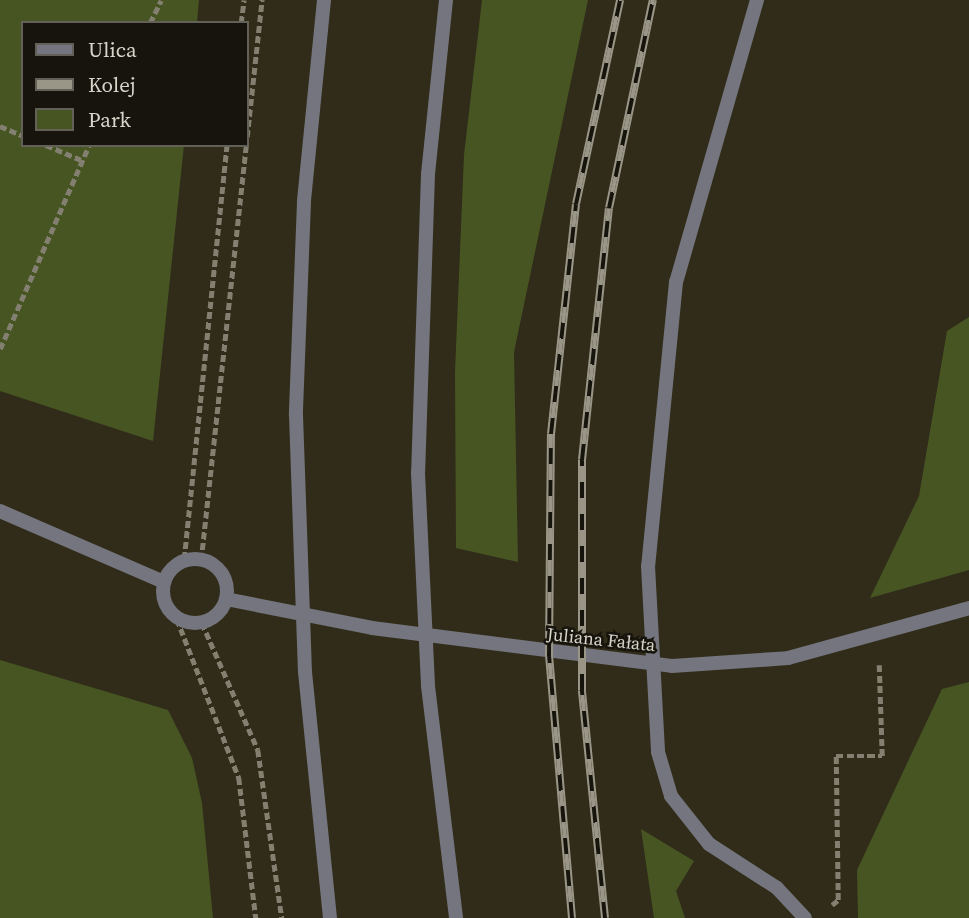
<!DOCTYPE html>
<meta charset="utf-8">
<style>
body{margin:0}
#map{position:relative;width:969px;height:918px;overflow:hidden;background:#302c19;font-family:"Source Serif 4",serif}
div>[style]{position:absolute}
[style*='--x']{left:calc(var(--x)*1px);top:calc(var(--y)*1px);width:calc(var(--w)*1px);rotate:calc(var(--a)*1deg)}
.green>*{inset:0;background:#475523}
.path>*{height:4.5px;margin-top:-2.25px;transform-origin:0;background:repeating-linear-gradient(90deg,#848071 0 7px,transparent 0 10.5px)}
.service>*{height:14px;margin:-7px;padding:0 7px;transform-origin:7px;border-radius:7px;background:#74757e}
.pedestrian>*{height:14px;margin:-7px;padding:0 7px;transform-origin:7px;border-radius:7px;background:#74757e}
.pedestrian>.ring{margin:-7px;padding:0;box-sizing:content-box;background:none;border:14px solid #74757e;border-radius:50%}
.tertiary>*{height:14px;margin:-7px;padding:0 7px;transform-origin:7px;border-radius:7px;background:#74757e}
.rail>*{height:8px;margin-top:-4px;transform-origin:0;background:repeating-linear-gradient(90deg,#16140c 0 16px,#999688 0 32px);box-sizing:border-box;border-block:2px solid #999688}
span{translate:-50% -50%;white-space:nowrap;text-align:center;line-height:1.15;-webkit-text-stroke:5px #16140c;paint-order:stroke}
.street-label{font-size:18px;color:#d6d3c8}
.legend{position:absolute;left:21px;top:21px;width:228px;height:126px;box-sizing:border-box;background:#16140c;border:2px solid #636057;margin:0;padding:9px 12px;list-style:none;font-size:21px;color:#d6d3c8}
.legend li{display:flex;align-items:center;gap:14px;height:35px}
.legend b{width:35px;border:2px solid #636057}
</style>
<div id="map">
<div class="green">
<div style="clip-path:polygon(0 0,199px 0,197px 23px,23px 23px,23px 145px,184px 145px,153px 441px,0 391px)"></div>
<div style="clip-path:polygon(482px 0,588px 0,514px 352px,518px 562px,456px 548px,455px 372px,464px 155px)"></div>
<div style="clip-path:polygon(969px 317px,969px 570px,870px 598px,919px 496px,947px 331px)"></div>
<div style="clip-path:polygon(0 660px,168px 710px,192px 758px,202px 803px,213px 918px,0 918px)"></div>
<div style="clip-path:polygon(969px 682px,969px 918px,858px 918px,857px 870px,942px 689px)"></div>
<div style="clip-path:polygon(641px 829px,694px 861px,676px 891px,685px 918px,654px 918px)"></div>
</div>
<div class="path">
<div style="--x:150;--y:23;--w:25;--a:-64"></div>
<div style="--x:241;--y:23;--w:23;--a:-83"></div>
<div style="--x:0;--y:126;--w:25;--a:23"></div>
<div style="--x:247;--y:137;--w:138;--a:-83.8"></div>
<div style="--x:46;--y:145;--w:38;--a:23"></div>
<div style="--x:0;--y:349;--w:223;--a:-66.4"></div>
<div style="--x:184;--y:559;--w:416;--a:-84.1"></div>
<div style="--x:201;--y:560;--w:417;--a:-83.8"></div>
<div style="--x:177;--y:619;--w:171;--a:68.7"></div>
<div style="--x:239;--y:778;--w:141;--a:83.1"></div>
<div style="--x:202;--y:623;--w:139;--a:66.2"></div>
<div style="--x:258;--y:750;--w:170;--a:81.9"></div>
<div style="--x:832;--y:905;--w:8;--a:-40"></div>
<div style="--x:838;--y:900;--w:144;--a:-90.8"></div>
<div style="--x:836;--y:756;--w:46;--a:0"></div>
<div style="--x:882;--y:756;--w:91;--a:-91.9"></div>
</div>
<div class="service">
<div style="--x:757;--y:0;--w:293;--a:106"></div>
<div style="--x:676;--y:282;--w:285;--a:95.6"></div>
<div style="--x:648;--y:566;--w:186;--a:86.9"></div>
<div style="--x:658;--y:752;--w:46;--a:73.5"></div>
<div style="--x:671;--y:796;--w:61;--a:51.6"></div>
<div style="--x:709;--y:844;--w:81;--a:32.9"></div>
<div style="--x:777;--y:888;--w:41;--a:47"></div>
</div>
<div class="pedestrian">
<div style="--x:0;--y:511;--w:179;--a:23.4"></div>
<div class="ring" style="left:163px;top:559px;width:50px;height:50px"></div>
<div style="--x:226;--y:599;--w:149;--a:11.2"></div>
<div style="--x:372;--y:628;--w:302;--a:7.2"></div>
<div style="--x:672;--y:666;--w:116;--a:-3.9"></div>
<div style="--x:788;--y:658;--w:188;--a:-15.4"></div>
</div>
<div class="tertiary">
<div style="--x:324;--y:0;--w:203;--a:95.7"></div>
<div style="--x:304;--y:202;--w:213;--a:92.2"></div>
<div style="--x:296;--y:415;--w:257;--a:88"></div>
<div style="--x:305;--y:672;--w:247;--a:84.2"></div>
<div style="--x:446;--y:0;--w:175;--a:95.9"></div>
<div style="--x:428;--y:174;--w:299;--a:91.9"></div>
<div style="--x:418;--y:473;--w:213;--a:87.3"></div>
<div style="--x:428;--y:686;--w:234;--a:83.1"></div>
</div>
<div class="rail">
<div style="--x:572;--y:918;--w:263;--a:-95"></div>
<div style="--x:549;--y:656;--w:222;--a:-89.5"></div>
<div style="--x:551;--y:434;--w:231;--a:-83.8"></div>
<div style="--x:576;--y:204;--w:209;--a:-77.8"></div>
<div style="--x:605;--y:918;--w:229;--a:-95.8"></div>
<div style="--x:582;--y:690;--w:230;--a:-90"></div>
<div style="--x:582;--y:460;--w:253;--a:-83.9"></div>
<div style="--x:609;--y:208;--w:213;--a:-78.1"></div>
</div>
<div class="street-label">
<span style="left:601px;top:640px;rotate:6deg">Juliana Fałata</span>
</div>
<ul class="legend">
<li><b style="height:9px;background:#74757e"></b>Ulica</li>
<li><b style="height:9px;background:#999688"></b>Kolej</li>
<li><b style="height:19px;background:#475523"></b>Park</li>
</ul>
</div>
